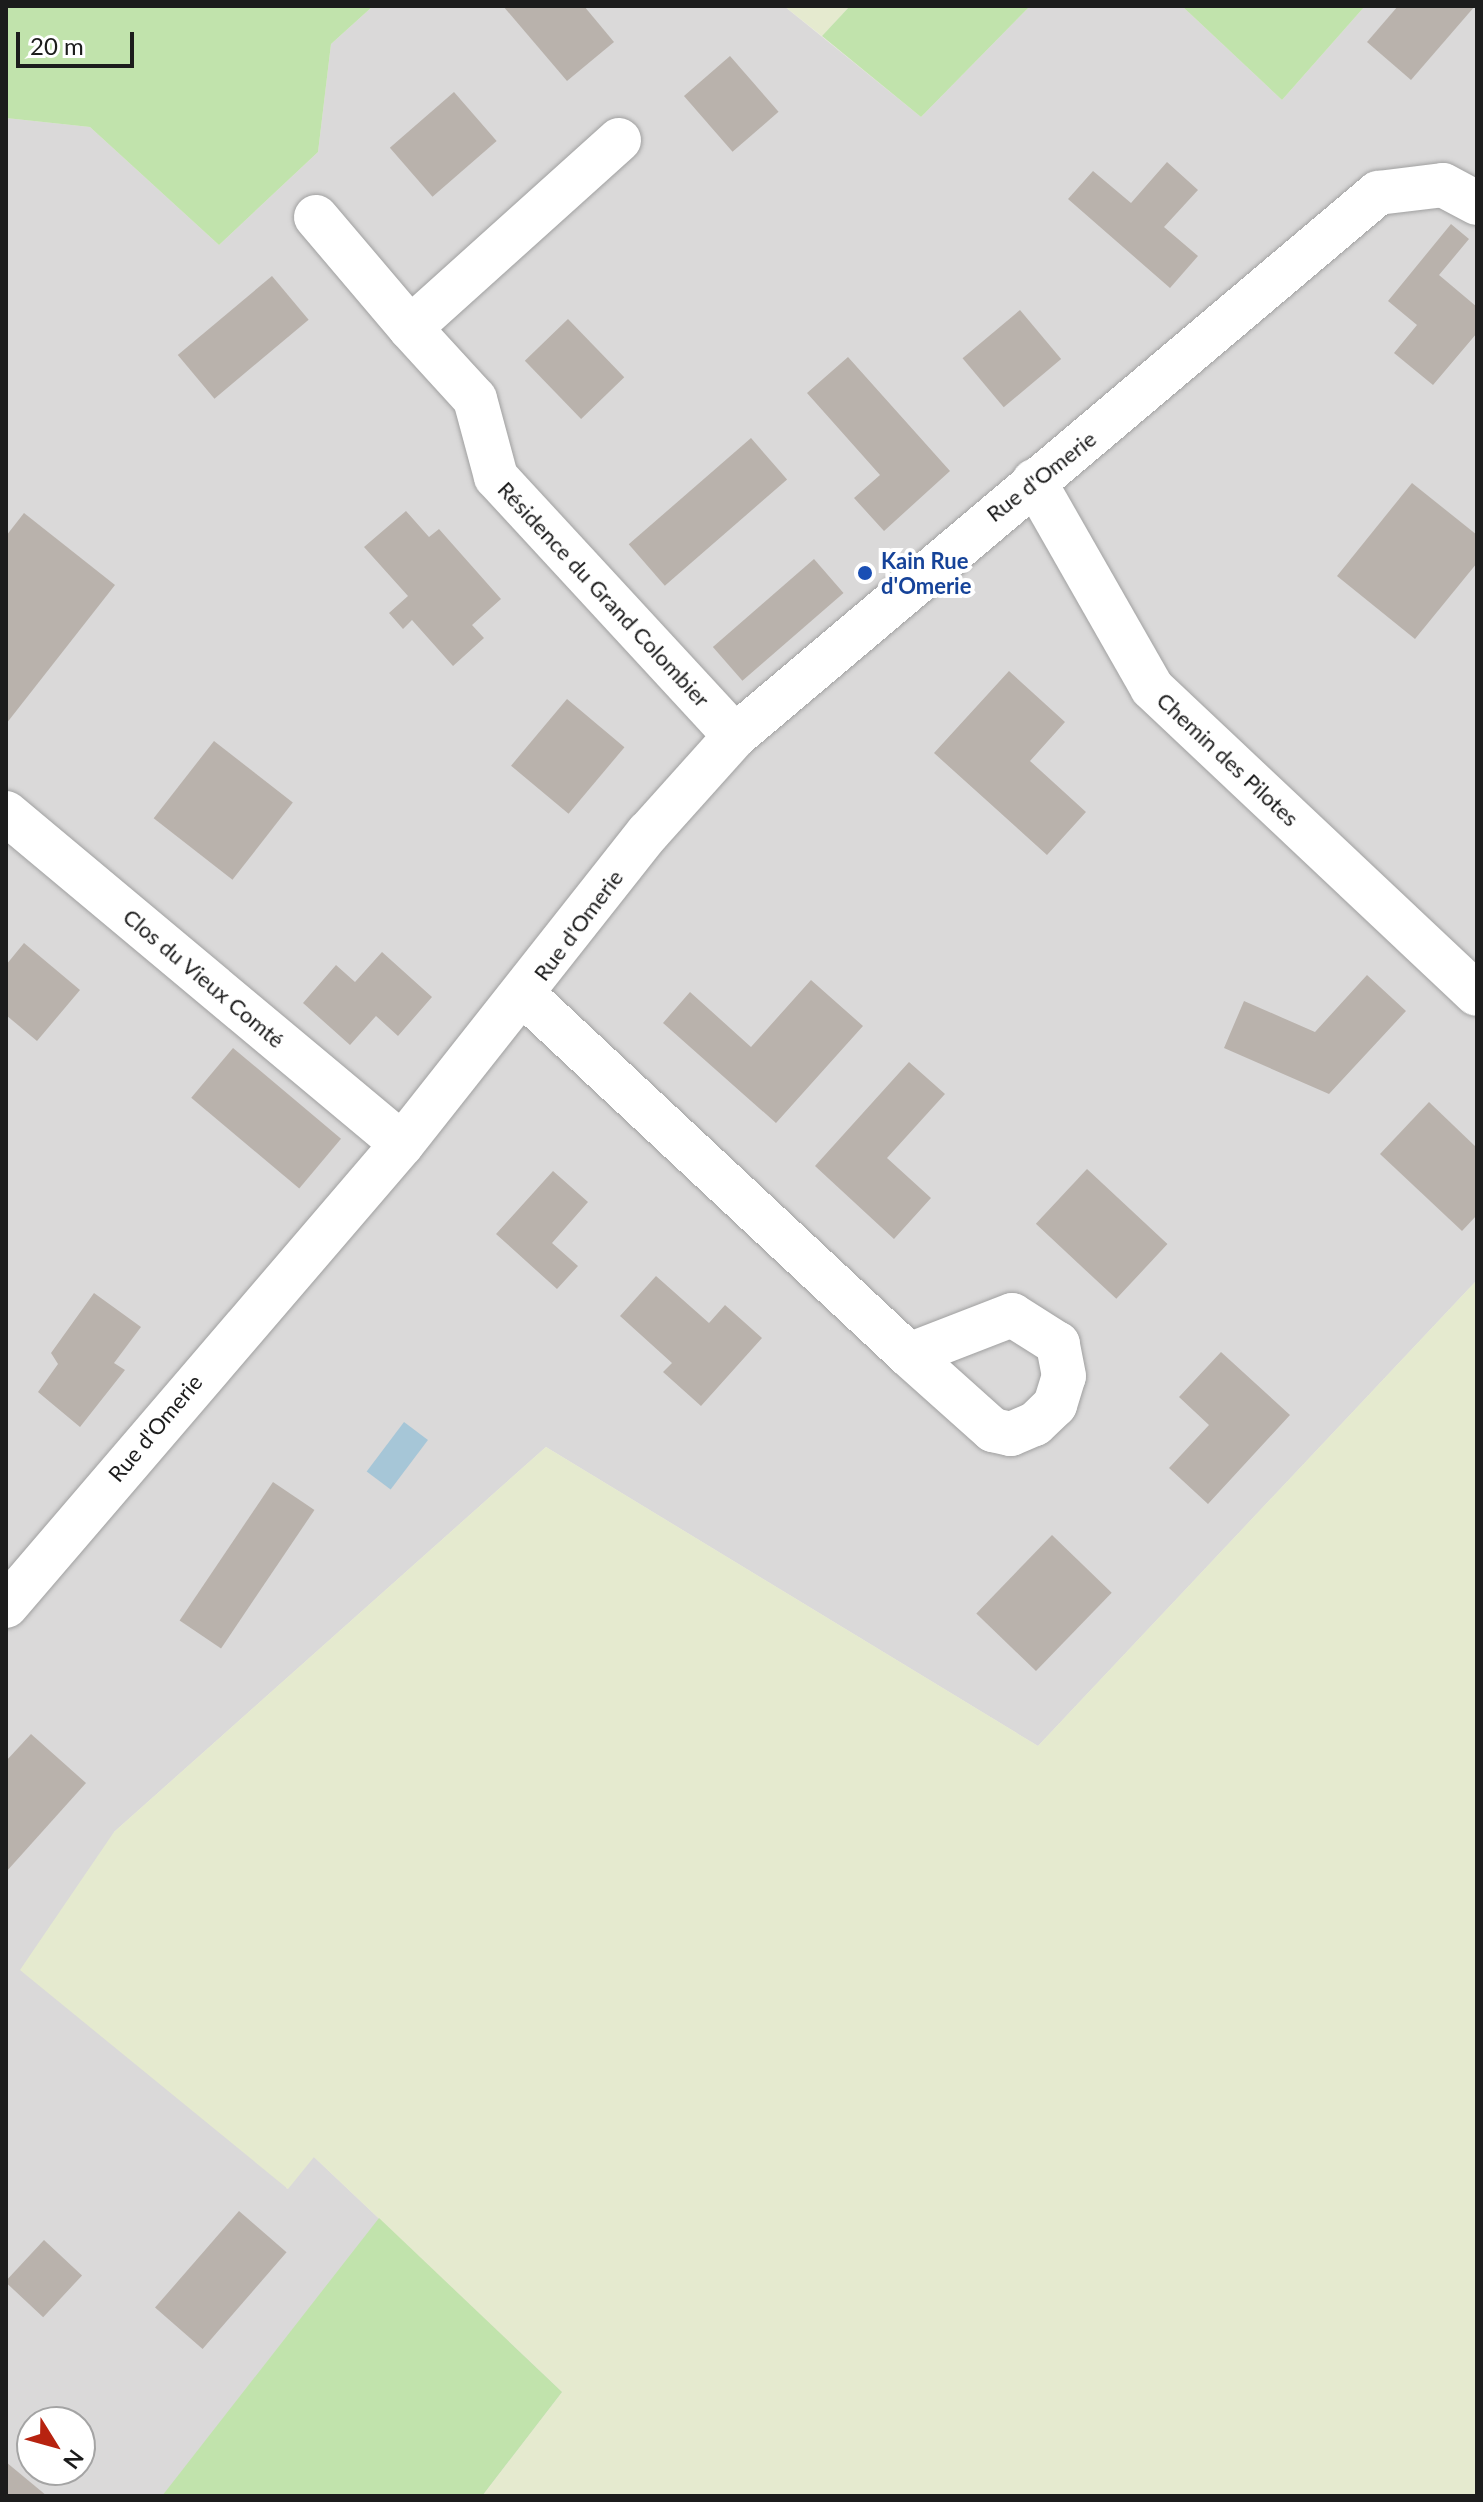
<!DOCTYPE html>
<meta charset="utf-8">
<style>
body{margin:0}
#map{position:relative;width:1483px;height:2502px;overflow:hidden;background:#eceae2;font-family:Lato,sans-serif}
div>[style]{position:absolute}
[style*='--x']{left:calc(var(--x)*1px);top:calc(var(--y)*1px);width:calc(var(--w)*1px);rotate:calc(var(--a)*1deg)}
.residential>*{inset:0;background:#dad9d9}
.farmland>*{inset:0;background:#e5eacf}
.grass>*{inset:0;background:#c1e3ac}
.water>*{inset:0;background:#a6c6d7;transform-origin:0 0}
.building>*{inset:0;background:#b9b2ac;transform-origin:0 0}
.roads{filter:drop-shadow(0 0 2px #a0a0a0) drop-shadow(0 0 2px #a0a0a0)}
.minor>*{height:44px;margin:-22px;padding:0 22px;transform-origin:22px;border-radius:22px;background:#fff}
.dots>*{width:22px;height:22px;translate:-50% -50%;box-sizing:border-box;border:4px solid #fff;border-radius:50%}
span{translate:-50% -50%;white-space:nowrap;text-align:center;line-height:1.15;-webkit-text-stroke:8px #fff;paint-order:stroke}
.street-label{font-size:22px;color:#1c1c1c}
.transit-label{font-size:22px;color:#164399;font-weight:700}
.left{translate:0 -50%;text-align:left}
.frame{position:absolute;inset:0;border:8px solid #1c1c1c;pointer-events:none}
.north{position:absolute;left:16px;top:2406px;width:80px;height:80px;box-sizing:border-box;background:#fff;border:2px solid #a4a4a4;border-radius:50%;rotate:127deg;font-size:22px;font-weight:700;line-height:32px;text-align:center;color:#1c1c1c}
.north::after{content:'';display:block;margin:auto;width:28px;height:36px;background:#b72310;clip-path:polygon(50% 0,100% 100%,50% 72%,0 100%)}
.scale{position:absolute;left:16px;top:32px;width:118px;height:36px;box-sizing:border-box;border:4px solid #1c1c1c;border-top:0;padding-left:10px;font-size:24px;line-height:28px;white-space:nowrap;color:#1c1c1c;-webkit-text-stroke:6px #fff;paint-order:stroke}
</style>
<div id="map">
<div class="residential">
<div style="clip-path:polygon(evenodd,373px 6px,784px 6px,921px 117px,1030px 6px,1182px 6px,1282px 100px,1365px 6px,1477px 6px,1477px 1280px,1038px 1746px,546px 1447px,114px 1832px,287px 2189px,313px 2156px,562px 2392px,482px 2496px,6px 2496px,6px 118px,90px 127px,219px 245px,318px 152px,331px 44px,373px 6px,32px 2422px,80px 2422px,80px 2470px,32px 2470px,32px 2422px)"></div>
</div>
<div class="farmland">
<div style="clip-path:polygon(784px 6px,850px 6px,822px 36px)"></div>
<div style="clip-path:polygon(1477px 1280px,1477px 2496px,482px 2496px,562px 2392px,314px 2157px,288px 2189px,20px 1970px,114px 1832px,546px 1447px,1038px 1746px)"></div>
</div>
<div class="grass">
<div style="clip-path:polygon(6px 6px,373px 6px,331px 44px,318px 152px,219px 245px,90px 127px,6px 118px)"></div>
<div style="clip-path:polygon(850px 6px,1030px 6px,921px 117px,822px 36px)"></div>
<div style="clip-path:polygon(1182px 6px,1365px 6px,1282px 100px)"></div>
<div style="clip-path:polygon(379px 2218px,562px 2392px,482px 2496px,162px 2496px)"></div>
</div>
<div class="water">
<div style="left:404px;top:1422px;width:30px;height:62px;rotate:37deg"></div>
</div>
<div class="building">
<div style="clip-path:polygon(503px 6px,584px 6px,614px 42px,567px 81px)"></div>
<div style="clip-path:polygon(1398px 6px,1475px 6px,1411px 80px,1367px 42px)"></div>
<div style="left:730px;top:56px;width:74px;height:61px;rotate:49deg"></div>
<div style="left:454px;top:92px;width:65px;height:85px;rotate:49deg"></div>
<div style="clip-path:polygon(1167px 162px,1198px 190px,1164px 227px,1198px 256px,1170px 288px,1068px 199px,1093px 171px,1131px 203px)"></div>
<div style="clip-path:polygon(1451px 224px,1469px 239px,1439px 275px,1477px 307px,1477px 333px,1433px 385px,1394px 353px,1417px 325px,1388px 301px)"></div>
<div style="left:272px;top:276px;width:57px;height:123px;rotate:50deg"></div>
<div style="left:1020px;top:310px;width:64px;height:75px;rotate:50deg"></div>
<div style="left:568px;top:319px;width:81px;height:60px;rotate:46deg"></div>
<div style="clip-path:polygon(848px 357px,950px 471px,884px 531px,854px 498px,880px 475px,807px 393px)"></div>
<div style="left:751px;top:438px;width:55px;height:162px;rotate:49deg"></div>
<div style="clip-path:polygon(1412px 483px,1477px 535px,1477px 563px,1415px 639px,1337px 576px)"></div>
<div style="clip-path:polygon(406px 511px,429px 537px,439px 529px,501px 599px,472px 625px,484px 638px,453px 666px,412px 620px,403px 629px,389px 613px,408px 596px,364px 547px)"></div>
<div style="clip-path:polygon(24px 513px,115px 585px,6px 724px,6px 536px)"></div>
<div style="left:814px;top:559px;width:45px;height:134px;rotate:49deg"></div>
<div style="clip-path:polygon(1009px 671px,1065px 722px,1030px 761px,1086px 812px,1047px 855px,934px 753px)"></div>
<div style="left:567px;top:699px;width:75px;height:87px;rotate:40deg"></div>
<div style="left:214px;top:741px;width:100px;height:98px;rotate:38deg"></div>
<div style="clip-path:polygon(24px 943px,80px 990px,37px 1041px,6px 1015px,6px 965px)"></div>
<div style="clip-path:polygon(382px 952px,432px 997px,398px 1036px,376px 1016px,350px 1045px,303px 1003px,336px 965px,355px 982px)"></div>
<div style="clip-path:polygon(1367px 975px,1406px 1011px,1329px 1094px,1224px 1048px,1244px 1001px,1315px 1032px)"></div>
<div style="clip-path:polygon(811px 980px,863px 1026px,776px 1123px,663px 1023px,690px 992px,751px 1047px)"></div>
<div style="left:233px;top:1048px;width:141px;height:65px;rotate:40deg"></div>
<div style="clip-path:polygon(909px 1062px,945px 1094px,887px 1158px,931px 1198px,894px 1239px,815px 1166px)"></div>
<div style="clip-path:polygon(1429px 1102px,1477px 1148px,1477px 1215px,1462px 1231px,1380px 1154px)"></div>
<div style="left:1087px;top:1169px;width:110px;height:75px;rotate:43deg"></div>
<div style="clip-path:polygon(553px 1171px,588px 1202px,552px 1243px,578px 1266px,557px 1289px,496px 1234px)"></div>
<div style="clip-path:polygon(656px 1276px,709px 1323px,725px 1305px,762px 1338px,701px 1406px,663px 1372px,672px 1363px,620px 1316px)"></div>
<div style="clip-path:polygon(94px 1293px,141px 1327px,114px 1363px,125px 1370px,80px 1427px,38px 1392px,58px 1364px,51px 1353px)"></div>
<div style="clip-path:polygon(1221px 1352px,1290px 1415px,1208px 1504px,1169px 1468px,1209px 1425px,1179px 1397px)"></div>
<div style="left:273px;top:1482px;width:50px;height:167px;rotate:34deg"></div>
<div style="left:1052px;top:1535px;width:83px;height:109px;rotate:44deg"></div>
<div style="clip-path:polygon(31px 1734px,86px 1783px,6px 1872px,6px 1761px)"></div>
<div style="left:239px;top:2211px;width:63px;height:128px;rotate:41deg"></div>
<div style="left:44px;top:2240px;width:52px;height:57px;rotate:43deg"></div>
<div style="clip-path:polygon(6px 2462px,47px 2496px,6px 2496px)"></div>
</div>
<div class="roads">
<div class="minor">
<div style="--x:619;--y:140;--w:281;--a:138"></div>
<div style="--x:410;--y:328;--w:96;--a:47.5"></div>
<div style="--x:475;--y:399;--w:81;--a:74.9"></div>
<div style="--x:496;--y:477;--w:352;--a:47.3"></div>
<div style="--x:316;--y:217;--w:145;--a:49.7"></div>
<div style="--x:1034;--y:481;--w:238;--a:60.3"></div>
<div style="--x:1152;--y:688;--w:446;--a:43.3"></div>
<div style="--x:6;--y:813;--w:516;--a:39.89"></div>
<div style="--x:524;--y:995;--w:527;--a:43.08"></div>
<div style="--x:909;--y:1355;--w:113;--a:41.8"></div>
<div style="--x:993;--y:1430;--w:18;--a:13"></div>
<div style="--x:1011;--y:1434;--w:26;--a:-23"></div>
<div style="--x:1035;--y:1424;--w:28;--a:-44"></div>
<div style="--x:1055;--y:1405;--w:30;--a:-73"></div>
<div style="--x:1064;--y:1376;--w:33;--a:-101"></div>
<div style="--x:1058;--y:1344;--w:54;--a:-147.8"></div>
<div style="--x:1012;--y:1315;--w:110;--a:158.8"></div>
<div style="--x:6;--y:1606;--w:608;--a:-49.4"></div>
<div style="--x:402;--y:1144;--w:397;--a:-51.7"></div>
<div style="--x:648;--y:833;--w:130;--a:-48.1"></div>
<div style="--x:735;--y:736;--w:842;--a:-40.18"></div>
<div style="--x:1378;--y:193;--w:65;--a:-7"></div>
<div style="--x:1443;--y:185;--w:38;--a:28"></div>
</div>
</div>
<div class="dots">
<div style="left:865px;top:573px;background:#1a4fb4"></div>
</div>
<div class="street-label">
<span style="left:1041px;top:476px;rotate:-38deg">Rue d'Omerie</span>
<span style="left:604px;top:594px;rotate:47deg">Résidence du Grand Colombier</span>
<span style="left:1228px;top:759px;rotate:43deg">Chemin des Pilotes</span>
<span style="left:578px;top:925px;rotate:-53deg">Rue d'Omerie</span>
<span style="left:204px;top:978px;rotate:40deg">Clos du Vieux Comté</span>
<span style="left:155px;top:1428px;rotate:-50deg">Rue d'Omerie</span>
</div>
<div class="transit-label">
<span class="left" style="left:881px;top:573px">Kain Rue<br>d'Omerie</span>
</div>
<div class="frame"></div>
<div class="north">N</div>
<div class="scale">20 m</div>
</div>
